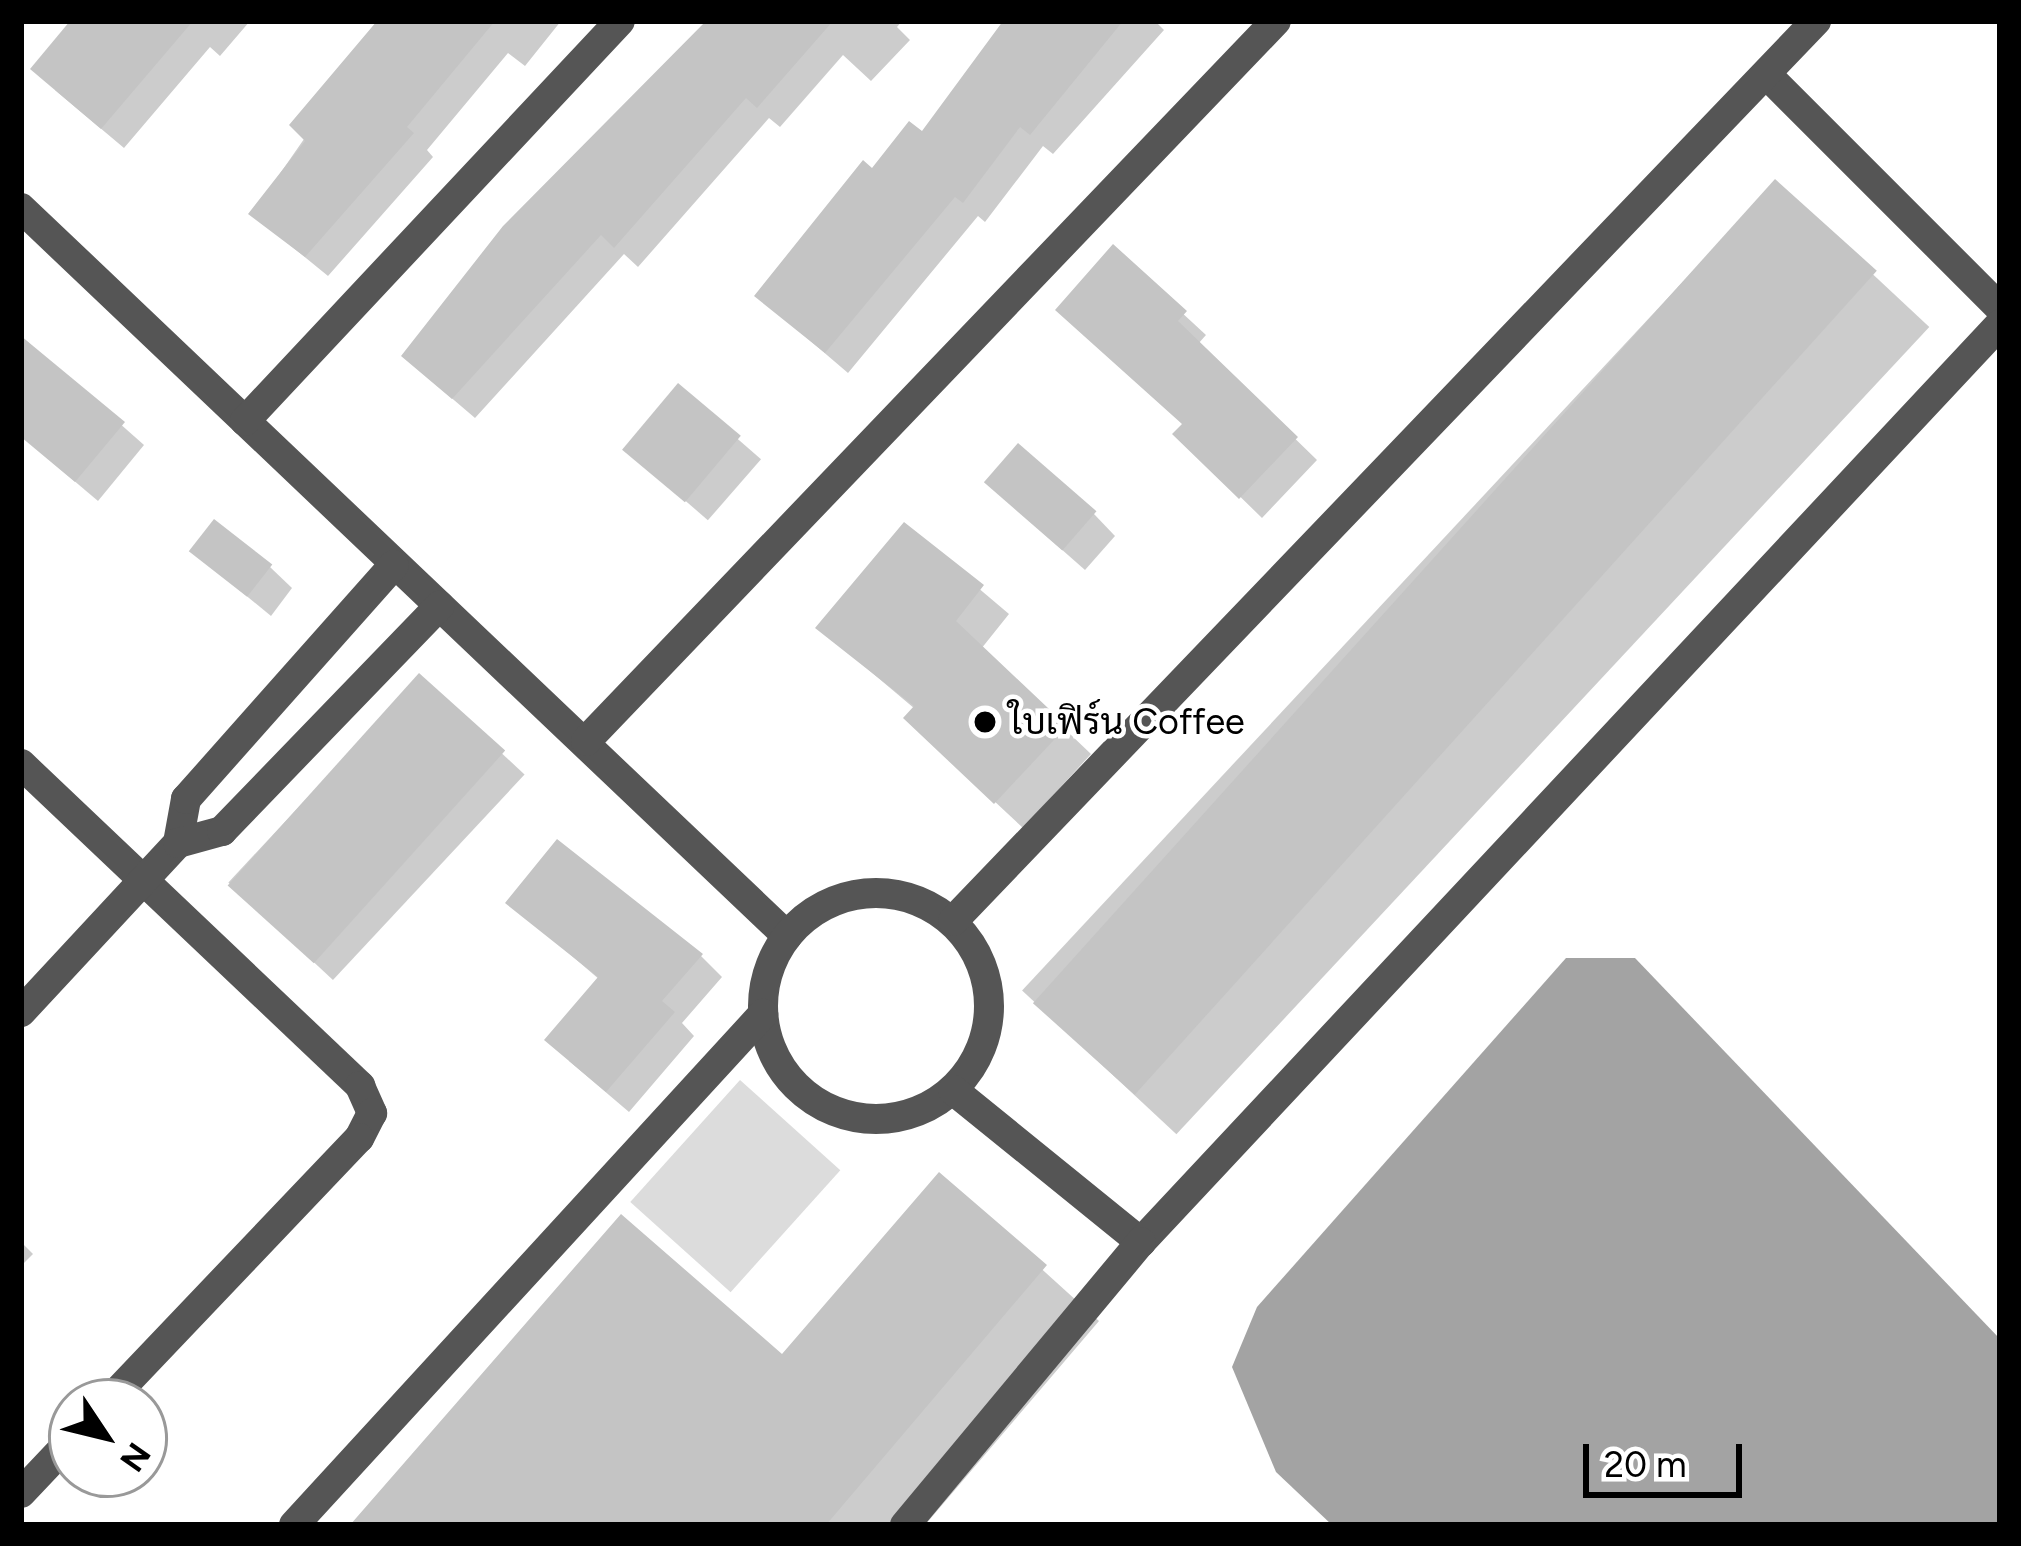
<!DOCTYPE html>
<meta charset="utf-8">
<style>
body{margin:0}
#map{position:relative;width:2021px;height:1546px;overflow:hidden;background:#fff;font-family:Figtree,Sarabun,sans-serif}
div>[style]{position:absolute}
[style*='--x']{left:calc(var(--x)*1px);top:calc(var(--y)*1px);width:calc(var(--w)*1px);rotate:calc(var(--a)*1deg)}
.green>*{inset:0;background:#dcdcdc;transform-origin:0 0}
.water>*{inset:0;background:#a3a3a3}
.shadow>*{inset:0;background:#0003;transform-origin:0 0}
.building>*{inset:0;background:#c4c4c4;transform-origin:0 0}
.minor>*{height:30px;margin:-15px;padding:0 15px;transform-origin:15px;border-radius:15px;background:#555}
.minor>.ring{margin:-15px;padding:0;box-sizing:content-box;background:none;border:30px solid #555;border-radius:50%}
.dots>*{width:33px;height:33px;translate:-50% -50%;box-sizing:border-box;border:6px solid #fff;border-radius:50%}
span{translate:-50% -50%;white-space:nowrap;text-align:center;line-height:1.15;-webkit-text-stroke:9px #fff;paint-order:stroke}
.poi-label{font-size:36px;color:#000}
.left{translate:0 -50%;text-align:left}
.frame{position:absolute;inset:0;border:24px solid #000;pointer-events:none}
.north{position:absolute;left:48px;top:1378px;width:120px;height:120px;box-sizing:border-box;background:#fff;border:3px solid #999;border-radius:50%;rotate:125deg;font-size:33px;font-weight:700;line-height:48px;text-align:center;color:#000}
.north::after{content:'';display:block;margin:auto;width:42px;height:54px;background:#000;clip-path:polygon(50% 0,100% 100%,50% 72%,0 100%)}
.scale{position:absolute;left:1583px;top:1444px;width:159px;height:54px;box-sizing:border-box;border:6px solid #000;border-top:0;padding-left:15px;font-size:36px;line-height:42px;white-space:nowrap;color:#000;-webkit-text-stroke:9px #fff;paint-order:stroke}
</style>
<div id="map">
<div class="green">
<div style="left:740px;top:1080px;width:135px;height:164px;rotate:42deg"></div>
</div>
<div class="water">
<div style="clip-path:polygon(1566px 958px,1635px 958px,2000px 1339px,2000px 1525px,1332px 1525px,1276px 1472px,1232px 1367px,1257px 1307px)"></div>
</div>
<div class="shadow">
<div style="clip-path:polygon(74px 21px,250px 21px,220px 56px,210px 47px,124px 148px,55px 90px)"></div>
<div style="clip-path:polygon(386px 21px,561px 21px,525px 66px,508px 53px,427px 150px,433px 157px,328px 276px,252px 214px)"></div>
<div style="clip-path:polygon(712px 21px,902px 21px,897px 27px,910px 40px,871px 81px,843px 55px,780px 127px,769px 118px,638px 267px,624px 254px,475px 418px,427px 377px)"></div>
<div style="clip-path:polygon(1009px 21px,1155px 21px,1164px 30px,1053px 154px,1043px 146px,985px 222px,978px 216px,848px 373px,758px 296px,872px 172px,923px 135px)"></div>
<div style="left:1775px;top:183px;width:211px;height:1104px;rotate:43deg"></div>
<div style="clip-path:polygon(1113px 249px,1206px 335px,1198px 344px,1317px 460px,1262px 518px,1176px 434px,1185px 425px)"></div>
<div style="clip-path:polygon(21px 336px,144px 445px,98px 501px,21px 436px)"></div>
<div style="left:678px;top:387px;width:110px;height:81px;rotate:41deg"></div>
<div style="clip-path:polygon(1009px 503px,1094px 514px,1115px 536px,1085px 570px)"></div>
<div style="clip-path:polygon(905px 526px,1009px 614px,981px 649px,1091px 754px,1023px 828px,933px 744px,915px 709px,819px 628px)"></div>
<div style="clip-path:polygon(193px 552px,270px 567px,292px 588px,271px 616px)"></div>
<div style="left:420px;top:677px;width:143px;height:281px;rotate:43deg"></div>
<div style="clip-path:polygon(509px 902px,701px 956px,722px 977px,682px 1023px,694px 1036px,629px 1112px,569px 1061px,600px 980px)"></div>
<div style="clip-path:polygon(939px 1176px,1099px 1321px,925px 1525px,354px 1525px,621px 1219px,783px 1358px)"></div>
<div style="clip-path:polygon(21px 1242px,33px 1254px,21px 1266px)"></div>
</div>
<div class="building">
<div style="clip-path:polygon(70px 21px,193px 21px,101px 129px,30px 69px)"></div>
<div style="clip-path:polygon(377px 21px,495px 21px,407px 127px,414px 133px,305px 257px,248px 214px,305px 141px,289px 125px)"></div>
<div style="clip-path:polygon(706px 21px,833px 21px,757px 108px,746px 98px,614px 248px,601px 235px,452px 399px,401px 356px,503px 226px)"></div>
<div style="clip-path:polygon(1003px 21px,1123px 21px,1030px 135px,1020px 127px,963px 203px,955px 197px,825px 353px,754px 296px,863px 160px,872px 168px,909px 121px,922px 131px)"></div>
<div style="left:1775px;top:179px;width:137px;height:1109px;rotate:42deg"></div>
<div style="clip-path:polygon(1113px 244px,1187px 311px,1178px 321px,1298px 437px,1239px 499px,1172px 434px,1182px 424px,1055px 310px)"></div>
<div style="clip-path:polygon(21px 336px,125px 422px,75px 482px,21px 437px)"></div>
<div style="left:678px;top:383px;width:82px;height:87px;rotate:40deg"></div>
<div style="left:1018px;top:443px;width:104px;height:52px;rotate:41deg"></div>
<div style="left:214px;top:519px;width:74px;height:41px;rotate:38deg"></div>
<div style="clip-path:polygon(904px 522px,984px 585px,956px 621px,1067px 726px,994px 804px,903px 718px,914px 706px,815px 628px)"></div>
<div style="left:419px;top:673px;width:116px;height:286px;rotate:42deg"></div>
<div style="clip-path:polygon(557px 839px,703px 954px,662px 1001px,675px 1012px,606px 1092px,544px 1040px,598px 977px,505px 903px)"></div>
<div style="clip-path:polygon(939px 1172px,1047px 1265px,826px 1525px,350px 1525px,621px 1214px,782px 1354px)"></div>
</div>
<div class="minor">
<div style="--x:1766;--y:74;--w:331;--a:45"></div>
<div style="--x:21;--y:208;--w:1057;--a:43.54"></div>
<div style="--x:245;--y:421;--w:548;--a:-46.85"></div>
<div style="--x:586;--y:741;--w:997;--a:-46.22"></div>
<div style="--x:21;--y:764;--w:468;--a:43.5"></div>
<div style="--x:360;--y:1086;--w:30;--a:66"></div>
<div style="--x:372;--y:1113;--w:28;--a:117"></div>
<div style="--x:359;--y:1138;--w:364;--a:133.6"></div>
<div style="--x:178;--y:843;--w:45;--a:-79.7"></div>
<div style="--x:186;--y:799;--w:313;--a:-48.4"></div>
<div class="ring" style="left:763px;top:893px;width:196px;height:196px"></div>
<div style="--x:953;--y:921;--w:1247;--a:-46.2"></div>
<div style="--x:21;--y:1012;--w:231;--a:-47.1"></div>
<div style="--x:178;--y:843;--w:46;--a:-15.3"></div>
<div style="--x:222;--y:831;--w:313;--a:-46"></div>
<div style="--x:953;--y:1090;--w:242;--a:39"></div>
<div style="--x:1141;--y:1242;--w:1257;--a:-46.9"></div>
<div style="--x:21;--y:1493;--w:74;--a:-46.6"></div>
<div style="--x:294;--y:1525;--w:694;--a:-47.45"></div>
<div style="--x:905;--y:1525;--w:368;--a:-50.2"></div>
</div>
<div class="dots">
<div style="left:985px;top:722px;background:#000"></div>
</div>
<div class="poi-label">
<span class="left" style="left:1009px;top:722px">ใบเฟิร์น Coffee</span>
</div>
<div class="frame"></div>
<div class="north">N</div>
<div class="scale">20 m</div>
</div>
